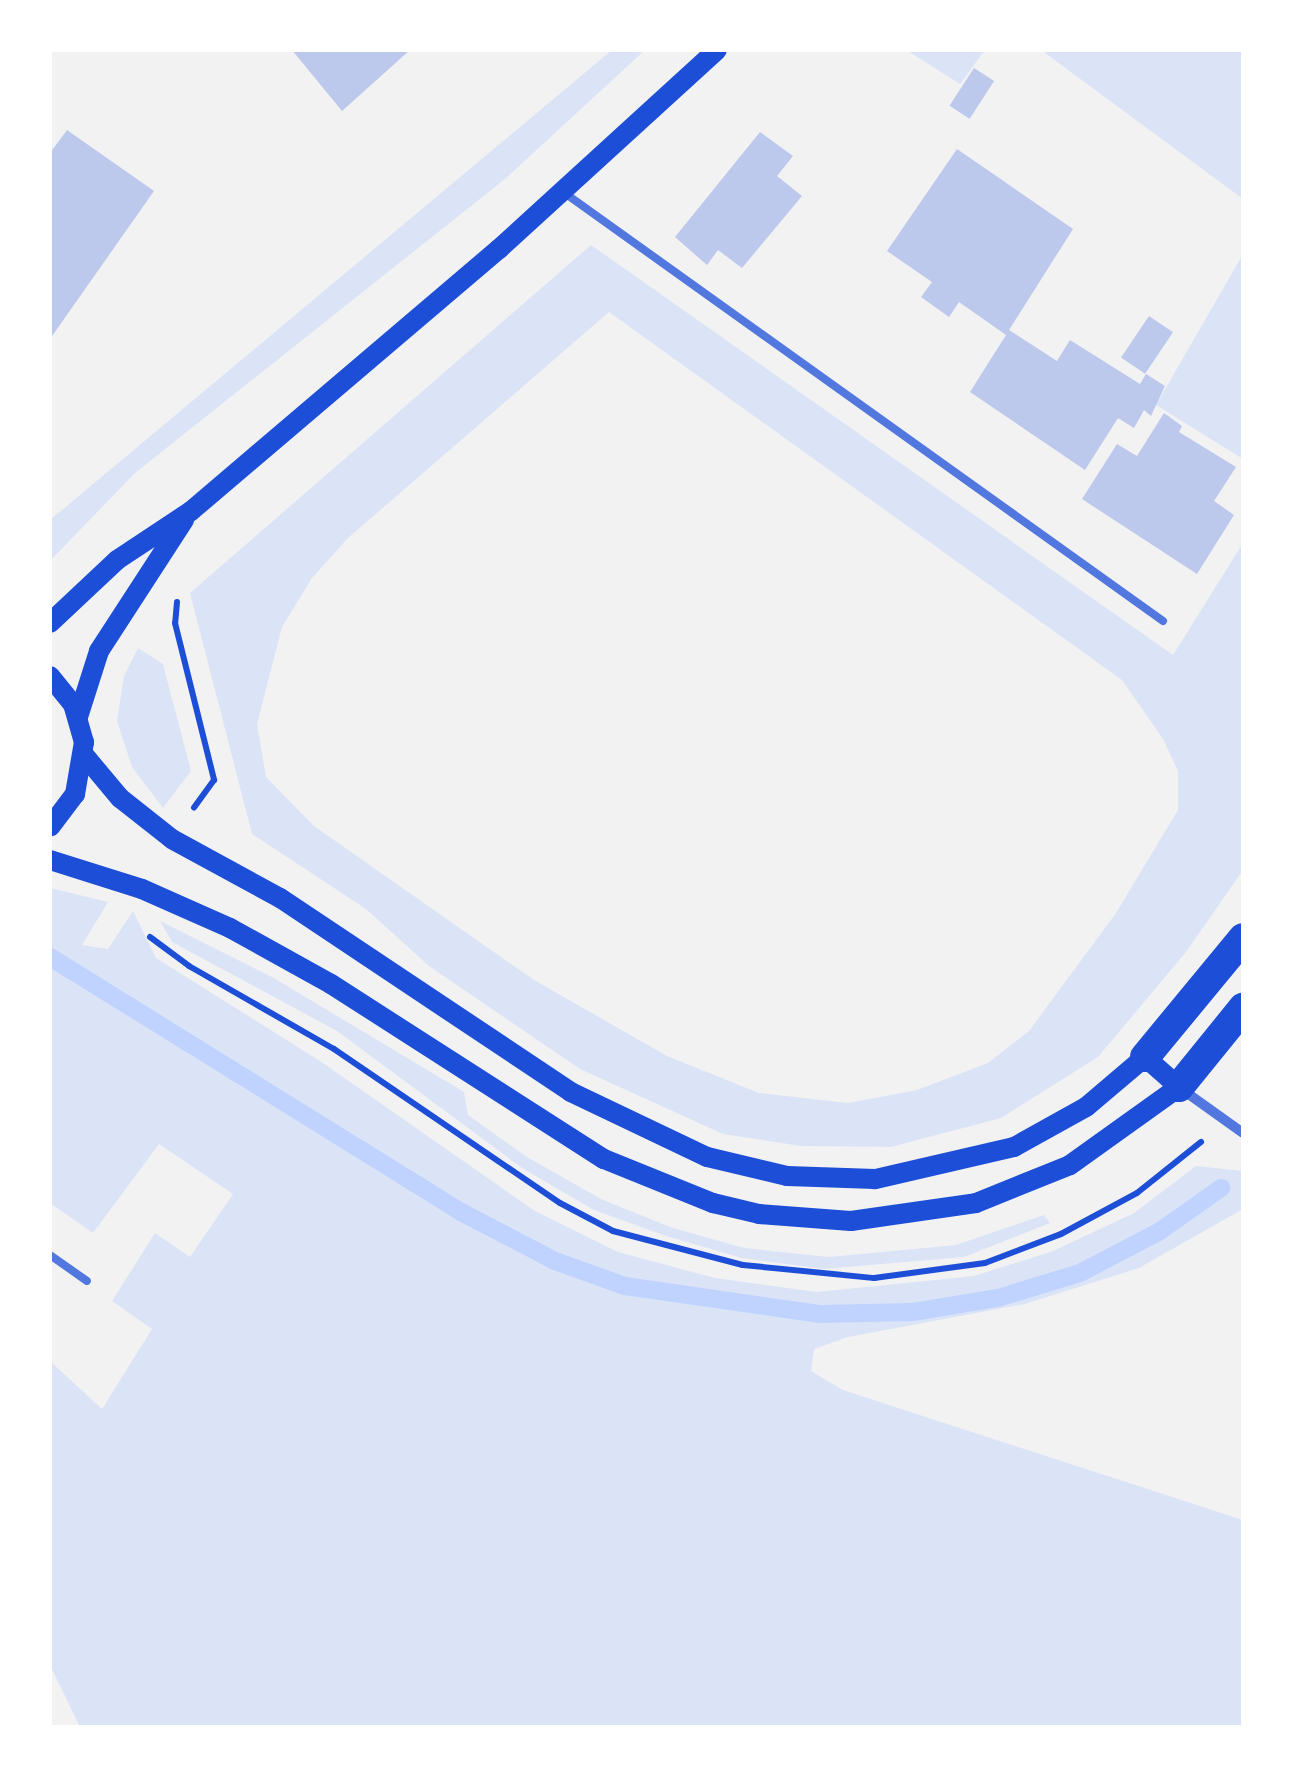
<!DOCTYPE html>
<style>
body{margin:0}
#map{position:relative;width:1293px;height:1777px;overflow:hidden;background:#f2f2f2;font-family:"Noto Sans",sans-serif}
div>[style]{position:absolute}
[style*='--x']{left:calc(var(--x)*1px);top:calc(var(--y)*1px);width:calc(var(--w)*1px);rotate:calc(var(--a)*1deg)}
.green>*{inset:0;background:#dbe4f7}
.stream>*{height:18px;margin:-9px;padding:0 9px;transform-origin:9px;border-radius:9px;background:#bfd3fe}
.building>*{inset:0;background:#bdc9ec;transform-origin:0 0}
.path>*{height:6px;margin:-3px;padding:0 3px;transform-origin:3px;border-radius:3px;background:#1d4ed8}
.service>*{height:8px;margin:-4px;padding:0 4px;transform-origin:4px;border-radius:4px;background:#5277de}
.minor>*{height:10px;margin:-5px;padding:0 5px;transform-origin:5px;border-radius:5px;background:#5277de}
.secondary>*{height:20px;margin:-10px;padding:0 10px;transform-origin:10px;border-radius:10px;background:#1d4ed8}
.motorway>*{height:30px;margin:-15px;padding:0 15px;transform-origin:15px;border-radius:15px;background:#1d4ed8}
span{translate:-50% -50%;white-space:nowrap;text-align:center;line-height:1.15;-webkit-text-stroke:10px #fff;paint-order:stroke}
.frame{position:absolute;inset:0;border:52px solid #fff;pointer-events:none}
</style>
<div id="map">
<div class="green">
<div style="clip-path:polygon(612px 50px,645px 50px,505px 179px,135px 473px,50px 561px,50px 520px)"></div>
<div style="clip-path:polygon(906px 50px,985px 50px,960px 84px)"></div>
<div style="clip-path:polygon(1041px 50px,1243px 50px,1243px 199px)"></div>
<div style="clip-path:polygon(evenodd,591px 245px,1173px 655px,1243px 543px,1243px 870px,1186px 952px,1098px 1057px,1001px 1118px,891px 1147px,801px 1146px,723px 1134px,580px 1069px,429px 966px,366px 909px,252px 834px,190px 593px,591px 245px,609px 312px,1122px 680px,1163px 739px,1178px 771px,1178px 810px,1116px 913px,1029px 1031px,988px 1063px,917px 1090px,848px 1103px,759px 1093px,667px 1056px,534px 980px,314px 826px,266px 777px,257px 724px,282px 627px,312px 578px,348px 538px,609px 312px)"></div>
<div style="clip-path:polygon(1243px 254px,1243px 459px,1156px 405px)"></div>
<div style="clip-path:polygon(138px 648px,163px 664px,191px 771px,163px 808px,132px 767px,117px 721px,124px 676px)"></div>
<div style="clip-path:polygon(50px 888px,108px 902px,82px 945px,108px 949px,133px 911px,156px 958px,320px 1061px,535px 1211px,618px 1252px,715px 1278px,817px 1292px,974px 1276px,1053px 1251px,1134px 1213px,1196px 1166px,1243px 1171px,1243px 1209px,1139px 1268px,1025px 1304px,848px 1337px,814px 1349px,811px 1371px,843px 1390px,1243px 1520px,1243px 1727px,80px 1727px,50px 1665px,50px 1361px,102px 1409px,152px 1329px,112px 1301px,155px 1233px,190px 1257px,233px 1194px,159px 1144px,93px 1233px,50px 1203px)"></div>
<div style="clip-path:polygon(160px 921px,272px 977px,464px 1092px,468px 1115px,527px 1157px,601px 1199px,670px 1227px,744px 1248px,829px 1257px,956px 1245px,1044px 1215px,1050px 1223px,964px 1257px,824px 1269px,742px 1258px,666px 1236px,594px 1210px,522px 1168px,337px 1031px,172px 942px)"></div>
</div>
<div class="stream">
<div style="--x:50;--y:957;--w:484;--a:31.8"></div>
<div style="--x:461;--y:1212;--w:106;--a:27.5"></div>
<div style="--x:555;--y:1261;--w:74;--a:19.7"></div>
<div style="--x:625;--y:1286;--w:196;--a:8.2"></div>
<div style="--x:819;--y:1314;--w:94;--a:-1.2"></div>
<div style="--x:913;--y:1312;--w:86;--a:-9.4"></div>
<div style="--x:998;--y:1298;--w:86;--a:-17"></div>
<div style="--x:1080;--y:1273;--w:90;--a:-27.7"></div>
<div style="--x:1160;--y:1231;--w:75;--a:-35.2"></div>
</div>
<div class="building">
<div style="clip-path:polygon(292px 50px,410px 50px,342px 111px)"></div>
<div style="left:974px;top:68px;width:24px;height:45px;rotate:33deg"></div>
<div style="clip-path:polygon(67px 130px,154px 191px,50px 339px,50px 153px)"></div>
<div style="clip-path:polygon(760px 132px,793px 156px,777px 176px,802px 196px,742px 268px,718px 250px,707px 265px,675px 237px)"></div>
<div style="clip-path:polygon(957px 149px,1073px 229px,1009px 330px,1057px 361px,1070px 340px,1140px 384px,1146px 374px,1165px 386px,1151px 416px,1144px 410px,1134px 428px,1118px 418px,1085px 470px,970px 392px,1006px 335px,959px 302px,949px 317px,921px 297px,932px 282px,887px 251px)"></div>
<div style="left:1149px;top:316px;width:29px;height:50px;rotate:34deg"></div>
<div style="clip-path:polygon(1164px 413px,1182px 426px,1179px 432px,1236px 467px,1214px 501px,1234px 515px,1197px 574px,1082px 499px,1117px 444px,1137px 456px)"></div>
</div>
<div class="path">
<div style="--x:177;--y:602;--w:21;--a:95"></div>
<div style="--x:175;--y:623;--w:162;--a:76"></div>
<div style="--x:214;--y:780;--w:34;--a:126"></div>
<div style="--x:150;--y:937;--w:49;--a:36.6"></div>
<div style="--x:189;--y:966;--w:167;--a:29.8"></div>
<div style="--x:334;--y:1049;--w:273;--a:34.3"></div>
<div style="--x:560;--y:1203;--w:60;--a:27.8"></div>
<div style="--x:613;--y:1231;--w:134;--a:14.7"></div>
<div style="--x:743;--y:1265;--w:132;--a:5.7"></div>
<div style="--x:874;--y:1278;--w:112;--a:-7.7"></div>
<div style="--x:985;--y:1263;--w:81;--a:-20.9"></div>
<div style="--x:1061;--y:1234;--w:86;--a:-28.3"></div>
<div style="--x:1137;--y:1193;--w:82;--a:-38.6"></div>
</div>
<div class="service">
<div style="--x:566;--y:194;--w:734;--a:35.57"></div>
<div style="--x:50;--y:1255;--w:45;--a:35.1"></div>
</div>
<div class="minor">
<div style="--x:1180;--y:1088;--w:77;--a:35.5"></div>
</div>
<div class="secondary">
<div style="--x:50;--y:623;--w:92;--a:-43.2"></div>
<div style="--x:117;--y:560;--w:89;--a:-33.5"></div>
<div style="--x:191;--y:511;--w:404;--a:-40.4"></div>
<div style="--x:499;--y:249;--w:295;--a:-42.4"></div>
<div style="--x:50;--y:676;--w:36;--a:51"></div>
<div style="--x:73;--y:704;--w:40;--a:74"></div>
<div style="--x:84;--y:742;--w:53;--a:99.8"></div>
<div style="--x:75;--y:794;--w:41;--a:127.1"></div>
<div style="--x:78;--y:717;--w:69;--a:-72.3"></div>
<div style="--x:99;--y:651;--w:156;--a:-57"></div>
<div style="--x:50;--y:860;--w:96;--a:17.5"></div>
<div style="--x:142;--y:889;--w:96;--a:23.9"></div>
<div style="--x:230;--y:928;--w:115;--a:29"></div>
<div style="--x:331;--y:984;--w:324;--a:32.7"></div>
<div style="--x:604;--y:1159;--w:118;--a:22"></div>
<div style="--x:713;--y:1203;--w:47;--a:13.4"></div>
<div style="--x:759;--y:1214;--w:92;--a:4.4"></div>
<div style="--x:851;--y:1221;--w:126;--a:-8.2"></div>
<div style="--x:976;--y:1203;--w:101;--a:-22"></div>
<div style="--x:1070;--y:1165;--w:134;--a:-35.6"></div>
<div style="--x:1179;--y:1087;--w:45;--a:-138.6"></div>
<div style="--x:1145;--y:1057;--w:77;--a:139.7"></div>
<div style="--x:1086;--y:1107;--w:82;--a:150.9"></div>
<div style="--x:1014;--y:1147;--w:143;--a:167"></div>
<div style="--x:875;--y:1179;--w:88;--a:-178"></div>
<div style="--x:787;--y:1176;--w:82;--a:-166.6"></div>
<div style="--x:707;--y:1157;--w:151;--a:-154.5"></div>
<div style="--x:571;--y:1092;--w:350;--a:-146.3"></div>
<div style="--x:280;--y:898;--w:123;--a:-151.4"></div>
<div style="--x:172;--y:839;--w:66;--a:-141.7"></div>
<div style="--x:120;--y:798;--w:56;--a:-129.9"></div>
</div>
<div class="motorway">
<div style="--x:1145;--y:1057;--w:154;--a:-50.5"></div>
<div style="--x:1179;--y:1087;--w:102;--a:-51"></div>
</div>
<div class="frame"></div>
</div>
